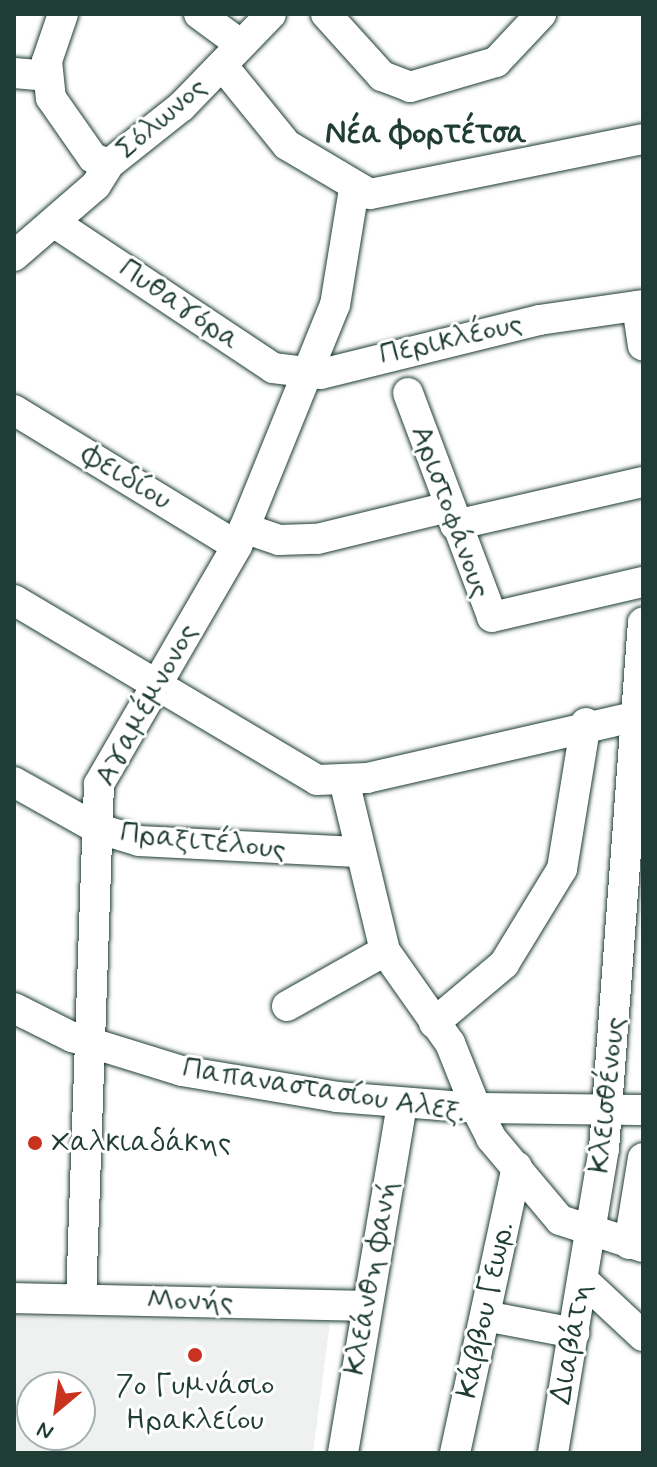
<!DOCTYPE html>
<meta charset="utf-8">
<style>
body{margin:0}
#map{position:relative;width:657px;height:1467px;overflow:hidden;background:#fff;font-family:Mynerve,sans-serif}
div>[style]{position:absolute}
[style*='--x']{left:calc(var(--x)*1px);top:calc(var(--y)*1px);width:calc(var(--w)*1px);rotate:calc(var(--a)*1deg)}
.built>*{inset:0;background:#eef1f0}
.roads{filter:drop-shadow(0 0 2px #1f3d34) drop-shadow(0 0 2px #1f3d34)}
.minor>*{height:30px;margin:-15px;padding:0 15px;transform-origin:15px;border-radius:15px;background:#fff}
.dots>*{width:22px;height:22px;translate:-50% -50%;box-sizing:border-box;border:4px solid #fff;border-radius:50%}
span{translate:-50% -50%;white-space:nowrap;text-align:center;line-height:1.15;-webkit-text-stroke:6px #fff;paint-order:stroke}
.street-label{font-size:30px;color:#1f3d34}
.poi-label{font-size:30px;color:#1f3d34}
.left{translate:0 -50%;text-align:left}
.neighbourhood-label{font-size:32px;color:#1f3d34;font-weight:700}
.frame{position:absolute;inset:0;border:16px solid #1f3d34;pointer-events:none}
.north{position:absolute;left:16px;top:1371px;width:80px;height:80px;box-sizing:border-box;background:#fff;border:2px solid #a5b1ae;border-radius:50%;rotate:209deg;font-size:22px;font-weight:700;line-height:32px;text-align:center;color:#1f3d34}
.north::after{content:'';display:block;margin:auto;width:28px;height:36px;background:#c8321e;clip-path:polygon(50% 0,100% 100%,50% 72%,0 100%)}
</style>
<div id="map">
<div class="built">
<div style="clip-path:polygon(evenodd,14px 1317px,330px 1322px,313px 1453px,14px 1453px,14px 1317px,80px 1387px,80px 1435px,32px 1435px,32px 1387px,80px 1387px)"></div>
</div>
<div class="roads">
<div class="minor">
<div style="--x:63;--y:14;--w:50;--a:108.8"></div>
<div style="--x:47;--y:61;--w:37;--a:84"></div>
<div style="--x:51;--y:98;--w:73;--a:55"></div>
<div style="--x:93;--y:158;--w:17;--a:21"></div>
<div style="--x:109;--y:164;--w:92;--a:-38.4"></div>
<div style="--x:181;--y:107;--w:129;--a:-45.9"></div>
<div style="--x:199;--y:14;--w:51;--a:36.2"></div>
<div style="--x:326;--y:14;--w:84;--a:47.9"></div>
<div style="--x:382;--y:76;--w:30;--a:21"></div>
<div style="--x:410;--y:87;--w:90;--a:-16.2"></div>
<div style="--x:496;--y:62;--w:66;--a:-46.8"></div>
<div style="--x:222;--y:65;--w:103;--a:50.9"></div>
<div style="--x:287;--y:145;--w:96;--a:30.6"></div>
<div style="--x:370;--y:194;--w:278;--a:-11.4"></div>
<div style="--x:14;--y:73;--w:32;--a:5"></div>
<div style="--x:55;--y:223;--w:262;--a:33.6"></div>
<div style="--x:273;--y:368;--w:48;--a:7.1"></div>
<div style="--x:321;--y:374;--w:225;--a:-13.9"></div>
<div style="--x:539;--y:320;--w:105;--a:-8.2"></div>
<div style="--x:14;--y:256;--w:108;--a:-40.9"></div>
<div style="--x:96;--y:185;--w:25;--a:-58"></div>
<div style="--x:637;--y:306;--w:40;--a:81.5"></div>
<div style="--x:408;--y:393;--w:239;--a:69.4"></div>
<div style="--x:492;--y:617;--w:155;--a:-13.1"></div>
<div style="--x:14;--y:410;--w:261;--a:31.4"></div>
<div style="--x:455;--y:525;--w:193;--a:-12.9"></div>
<div style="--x:244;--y:528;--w:37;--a:19"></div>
<div style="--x:279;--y:540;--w:38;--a:-2"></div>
<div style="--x:317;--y:539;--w:135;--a:-13.7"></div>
<div style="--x:14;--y:600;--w:352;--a:30.7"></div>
<div style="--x:317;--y:780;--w:50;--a:-2.3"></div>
<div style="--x:367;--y:778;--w:283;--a:-12.9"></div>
<div style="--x:344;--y:780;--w:176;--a:76.5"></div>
<div style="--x:385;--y:951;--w:113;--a:54.8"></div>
<div style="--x:450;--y:1043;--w:70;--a:68.2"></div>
<div style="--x:476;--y:1108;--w:167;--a:0.7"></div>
<div style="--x:14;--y:782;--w:94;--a:29.3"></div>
<div style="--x:96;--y:828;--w:45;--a:16.8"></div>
<div style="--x:139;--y:841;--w:218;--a:2.9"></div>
<div style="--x:287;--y:1006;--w:112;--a:-29.3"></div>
<div style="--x:14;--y:1008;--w:65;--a:26.6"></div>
<div style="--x:72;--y:1037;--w:115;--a:17.2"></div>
<div style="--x:182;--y:1071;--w:157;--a:9.5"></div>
<div style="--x:337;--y:1097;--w:139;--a:4.5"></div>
<div style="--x:476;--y:1108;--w:34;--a:63"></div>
<div style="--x:491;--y:1138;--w:107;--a:49.9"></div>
<div style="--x:560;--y:1220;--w:87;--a:18"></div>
<div style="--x:434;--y:1023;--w:92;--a:-40.1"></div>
<div style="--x:504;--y:964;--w:111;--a:-58.6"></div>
<div style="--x:562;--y:869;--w:148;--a:-80.7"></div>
<div style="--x:629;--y:1244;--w:87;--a:-80.8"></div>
<div style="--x:583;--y:1280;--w:82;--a:43"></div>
<div style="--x:14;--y:1298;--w:352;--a:1.3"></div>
<div style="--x:81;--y:1299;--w:515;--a:-88"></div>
<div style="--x:99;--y:784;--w:275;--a:-59.9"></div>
<div style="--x:237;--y:546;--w:260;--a:-67.9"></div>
<div style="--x:335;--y:305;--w:118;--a:-80.7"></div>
<div style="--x:485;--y:1316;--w:91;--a:10.8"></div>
<div style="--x:343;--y:1453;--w:354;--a:-80.4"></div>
<div style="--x:455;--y:1453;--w:293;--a:-77.8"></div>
<div style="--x:553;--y:1453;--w:308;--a:-80.5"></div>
<div style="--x:604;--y:1149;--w:528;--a:-85.77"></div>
</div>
</div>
<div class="dots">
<div style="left:35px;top:1143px;background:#c8321e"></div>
<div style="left:195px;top:1355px;background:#c8321e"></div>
</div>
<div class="street-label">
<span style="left:162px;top:119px;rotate:-41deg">Σόλωνος</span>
<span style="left:179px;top:305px;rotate:34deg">Πυθαγόρα</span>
<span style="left:451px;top:340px;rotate:-13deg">Περικλέους</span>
<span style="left:126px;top:478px;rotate:31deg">Φειδίου</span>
<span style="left:450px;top:512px;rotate:70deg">Αριστοφάνους</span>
<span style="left:147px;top:705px;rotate:-61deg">Αγαμέμνονος</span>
<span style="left:203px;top:842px;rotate:6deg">Πραξιτέλους</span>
<span style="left:324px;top:1091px;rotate:9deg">Παπαναστασίου Αλεξ.</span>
<span style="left:608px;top:1095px;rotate:-84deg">Κλεισθένους</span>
<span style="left:372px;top:1278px;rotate:-80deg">Κλεάνθη Φανή</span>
<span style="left:190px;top:1302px;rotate:1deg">Μονής</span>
<span style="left:486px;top:1310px;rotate:-78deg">Κάββου Γεωρ.</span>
<span style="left:572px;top:1344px;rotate:-80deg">Διαβάτη</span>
</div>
<div class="poi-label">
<span class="left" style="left:51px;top:1143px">Χαλκιαδάκης</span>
<span style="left:195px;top:1403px">7o Γυμνάσιο<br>Ηρακλείου</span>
</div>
<div class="neighbourhood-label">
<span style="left:426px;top:134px">Νέα Φορτέτσα</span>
</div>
<div class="frame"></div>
<div class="north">N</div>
</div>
